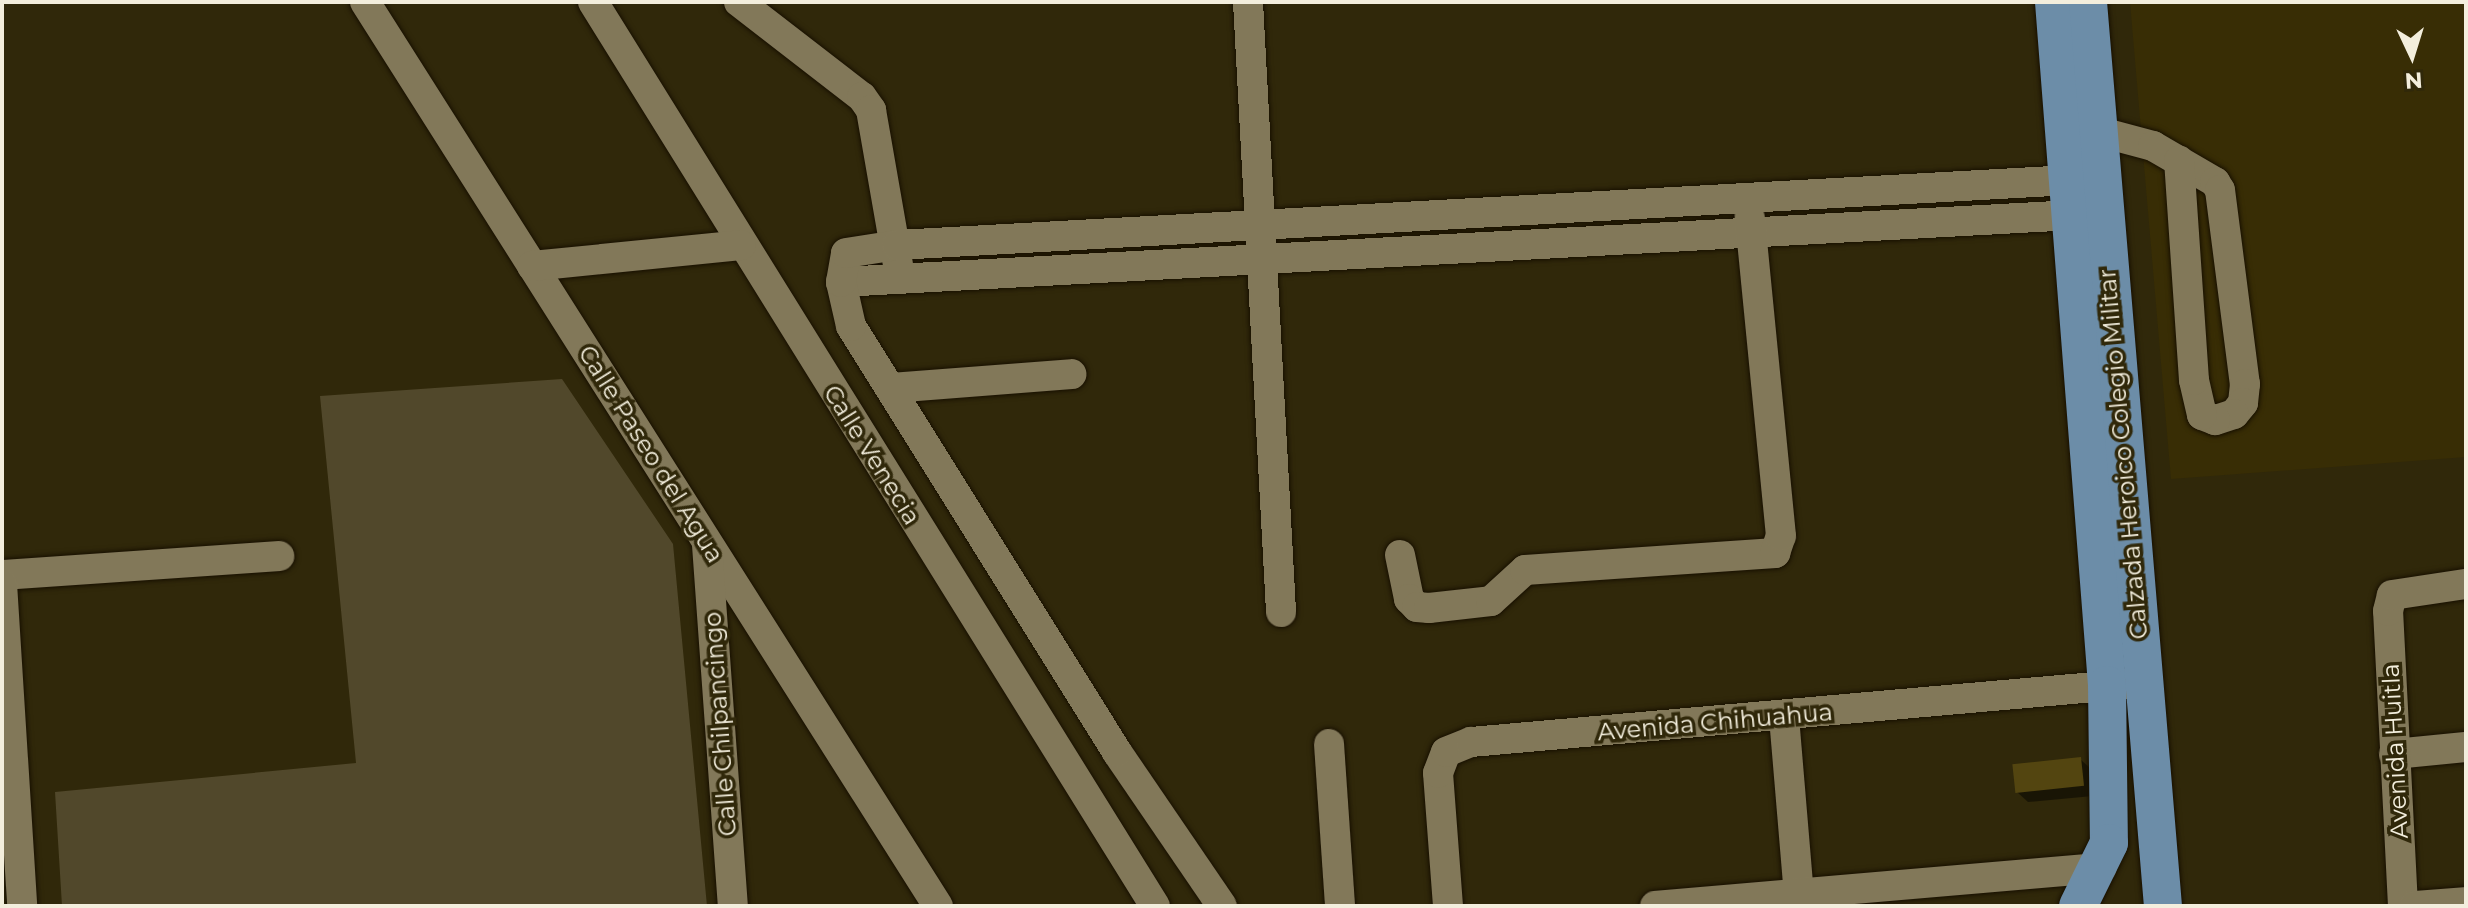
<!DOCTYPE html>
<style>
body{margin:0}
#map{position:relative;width:2468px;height:908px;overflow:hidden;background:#30280a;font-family:Montserrat,sans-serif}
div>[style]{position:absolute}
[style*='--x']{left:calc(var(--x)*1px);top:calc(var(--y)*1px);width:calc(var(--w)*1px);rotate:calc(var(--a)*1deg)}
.built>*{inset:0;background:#382d05}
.green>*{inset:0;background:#51482b}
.shadow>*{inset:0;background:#0007}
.building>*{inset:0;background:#534510;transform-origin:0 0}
.roads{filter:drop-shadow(0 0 2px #181000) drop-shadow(0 0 2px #181000)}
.minor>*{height:30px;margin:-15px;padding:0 15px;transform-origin:15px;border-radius:15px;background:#827859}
.major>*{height:38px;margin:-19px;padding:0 19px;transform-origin:19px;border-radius:19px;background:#6c8da8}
span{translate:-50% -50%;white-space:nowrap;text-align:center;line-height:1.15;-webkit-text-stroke:7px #30280a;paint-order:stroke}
.street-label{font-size:24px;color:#f3eedd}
.frame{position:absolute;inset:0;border:4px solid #f3eedd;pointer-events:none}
.north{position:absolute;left:2372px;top:16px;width:80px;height:80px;-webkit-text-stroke:6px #30280a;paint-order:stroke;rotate:176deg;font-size:22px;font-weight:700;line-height:32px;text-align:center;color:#f3eedd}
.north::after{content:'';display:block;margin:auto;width:28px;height:36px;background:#f3eedd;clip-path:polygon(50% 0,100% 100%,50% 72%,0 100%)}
</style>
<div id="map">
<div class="built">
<div style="clip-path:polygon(2130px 2px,2466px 2px,2466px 457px,2171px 479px)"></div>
</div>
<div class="green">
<div style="clip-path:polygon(562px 379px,673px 544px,707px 906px,62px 906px,55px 792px,356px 763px,320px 396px)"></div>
</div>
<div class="shadow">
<div style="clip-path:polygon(2080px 759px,2091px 769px,2093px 796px,2028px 802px,2017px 792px)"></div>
</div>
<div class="building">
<div style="left:2081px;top:757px;width:29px;height:69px;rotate:84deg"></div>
</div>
<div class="roads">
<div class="minor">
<div style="--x:365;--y:2;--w:1070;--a:57.63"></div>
<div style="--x:593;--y:2;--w:1064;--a:58.13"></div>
<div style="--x:739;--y:2;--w:155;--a:37.7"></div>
<div style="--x:862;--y:97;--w:16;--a:55"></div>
<div style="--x:871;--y:110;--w:157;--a:80.1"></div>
<div style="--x:1248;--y:2;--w:611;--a:86.9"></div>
<div style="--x:2097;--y:131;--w:58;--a:15"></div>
<div style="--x:2153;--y:146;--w:72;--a:30.1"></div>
<div style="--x:2215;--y:182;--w:9;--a:58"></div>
<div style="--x:2220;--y:190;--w:196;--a:82.7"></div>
<div style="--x:2245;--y:384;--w:19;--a:96"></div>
<div style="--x:2243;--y:403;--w:14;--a:129"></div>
<div style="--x:2234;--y:414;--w:20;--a:162"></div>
<div style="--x:2215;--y:420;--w:14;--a:-159"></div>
<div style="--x:2202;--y:415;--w:36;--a:-103"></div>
<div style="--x:2194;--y:380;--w:220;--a:-93.9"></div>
<div style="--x:532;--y:266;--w:210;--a:-5.7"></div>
<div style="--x:841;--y:282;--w:1254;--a:-3.11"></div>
<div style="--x:891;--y:388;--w:181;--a:-4.4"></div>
<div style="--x:707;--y:545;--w:362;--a:85.9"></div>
<div style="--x:1400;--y:555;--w:45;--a:78.4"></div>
<div style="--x:1409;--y:599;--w:11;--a:45"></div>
<div style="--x:1417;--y:607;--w:12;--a:5"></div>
<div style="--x:1429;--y:608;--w:62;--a:-6.4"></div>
<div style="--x:1491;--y:601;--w:46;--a:-42.4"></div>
<div style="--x:1525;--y:570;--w:251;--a:-3.9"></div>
<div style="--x:1775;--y:553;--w:18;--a:-71"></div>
<div style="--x:1781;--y:536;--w:321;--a:-95.6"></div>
<div style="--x:2;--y:575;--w:278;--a:-3.9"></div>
<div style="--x:2;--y:584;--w:323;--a:86.4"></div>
<div style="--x:1784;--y:717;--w:190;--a:85.2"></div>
<div style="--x:1329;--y:744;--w:162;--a:86.1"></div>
<div style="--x:2394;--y:754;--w:72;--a:-5.6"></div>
<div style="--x:1222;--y:906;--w:186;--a:-124.3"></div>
<div style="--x:1117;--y:752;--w:502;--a:-121.98"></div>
<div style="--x:851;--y:326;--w:45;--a:-102.8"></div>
<div style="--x:841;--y:282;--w:29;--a:-80"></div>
<div style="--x:846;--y:253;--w:52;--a:-8.9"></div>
<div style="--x:897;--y:245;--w:1193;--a:-3.17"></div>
<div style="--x:1448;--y:906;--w:133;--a:-94.3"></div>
<div style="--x:1438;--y:773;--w:22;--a:-69"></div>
<div style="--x:1446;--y:752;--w:27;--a:-22"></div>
<div style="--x:1471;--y:742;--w:660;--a:-5.04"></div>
<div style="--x:1655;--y:906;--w:448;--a:-4.9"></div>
<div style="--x:2403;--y:906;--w:295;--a:-92.9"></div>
<div style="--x:2388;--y:611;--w:16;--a:-76"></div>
<div style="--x:2392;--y:595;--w:75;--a:-8.5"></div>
<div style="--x:2414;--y:906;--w:52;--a:-4.4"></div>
</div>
<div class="major">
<div style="--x:2054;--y:2;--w:685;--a:85.56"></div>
<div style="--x:2107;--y:685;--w:158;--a:89.3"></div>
<div style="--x:2109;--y:843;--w:70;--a:116.2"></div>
<div style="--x:2088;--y:2;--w:907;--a:85.26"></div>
</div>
</div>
<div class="street-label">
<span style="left:651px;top:454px;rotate:58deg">Calle Paseo del Agua</span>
<span style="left:2123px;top:454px;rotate:-95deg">Calzada Heroico Colegio Militar</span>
<span style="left:872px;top:455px;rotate:58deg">Calle Venecia</span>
<span style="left:1715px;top:722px;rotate:-5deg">Avenida Chihuahua</span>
<span style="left:720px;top:724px;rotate:-94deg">Calle Chilpancingo</span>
<span style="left:2395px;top:751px;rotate:-93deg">Avenida Huitla</span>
</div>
<div class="frame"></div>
<div class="north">N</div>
</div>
